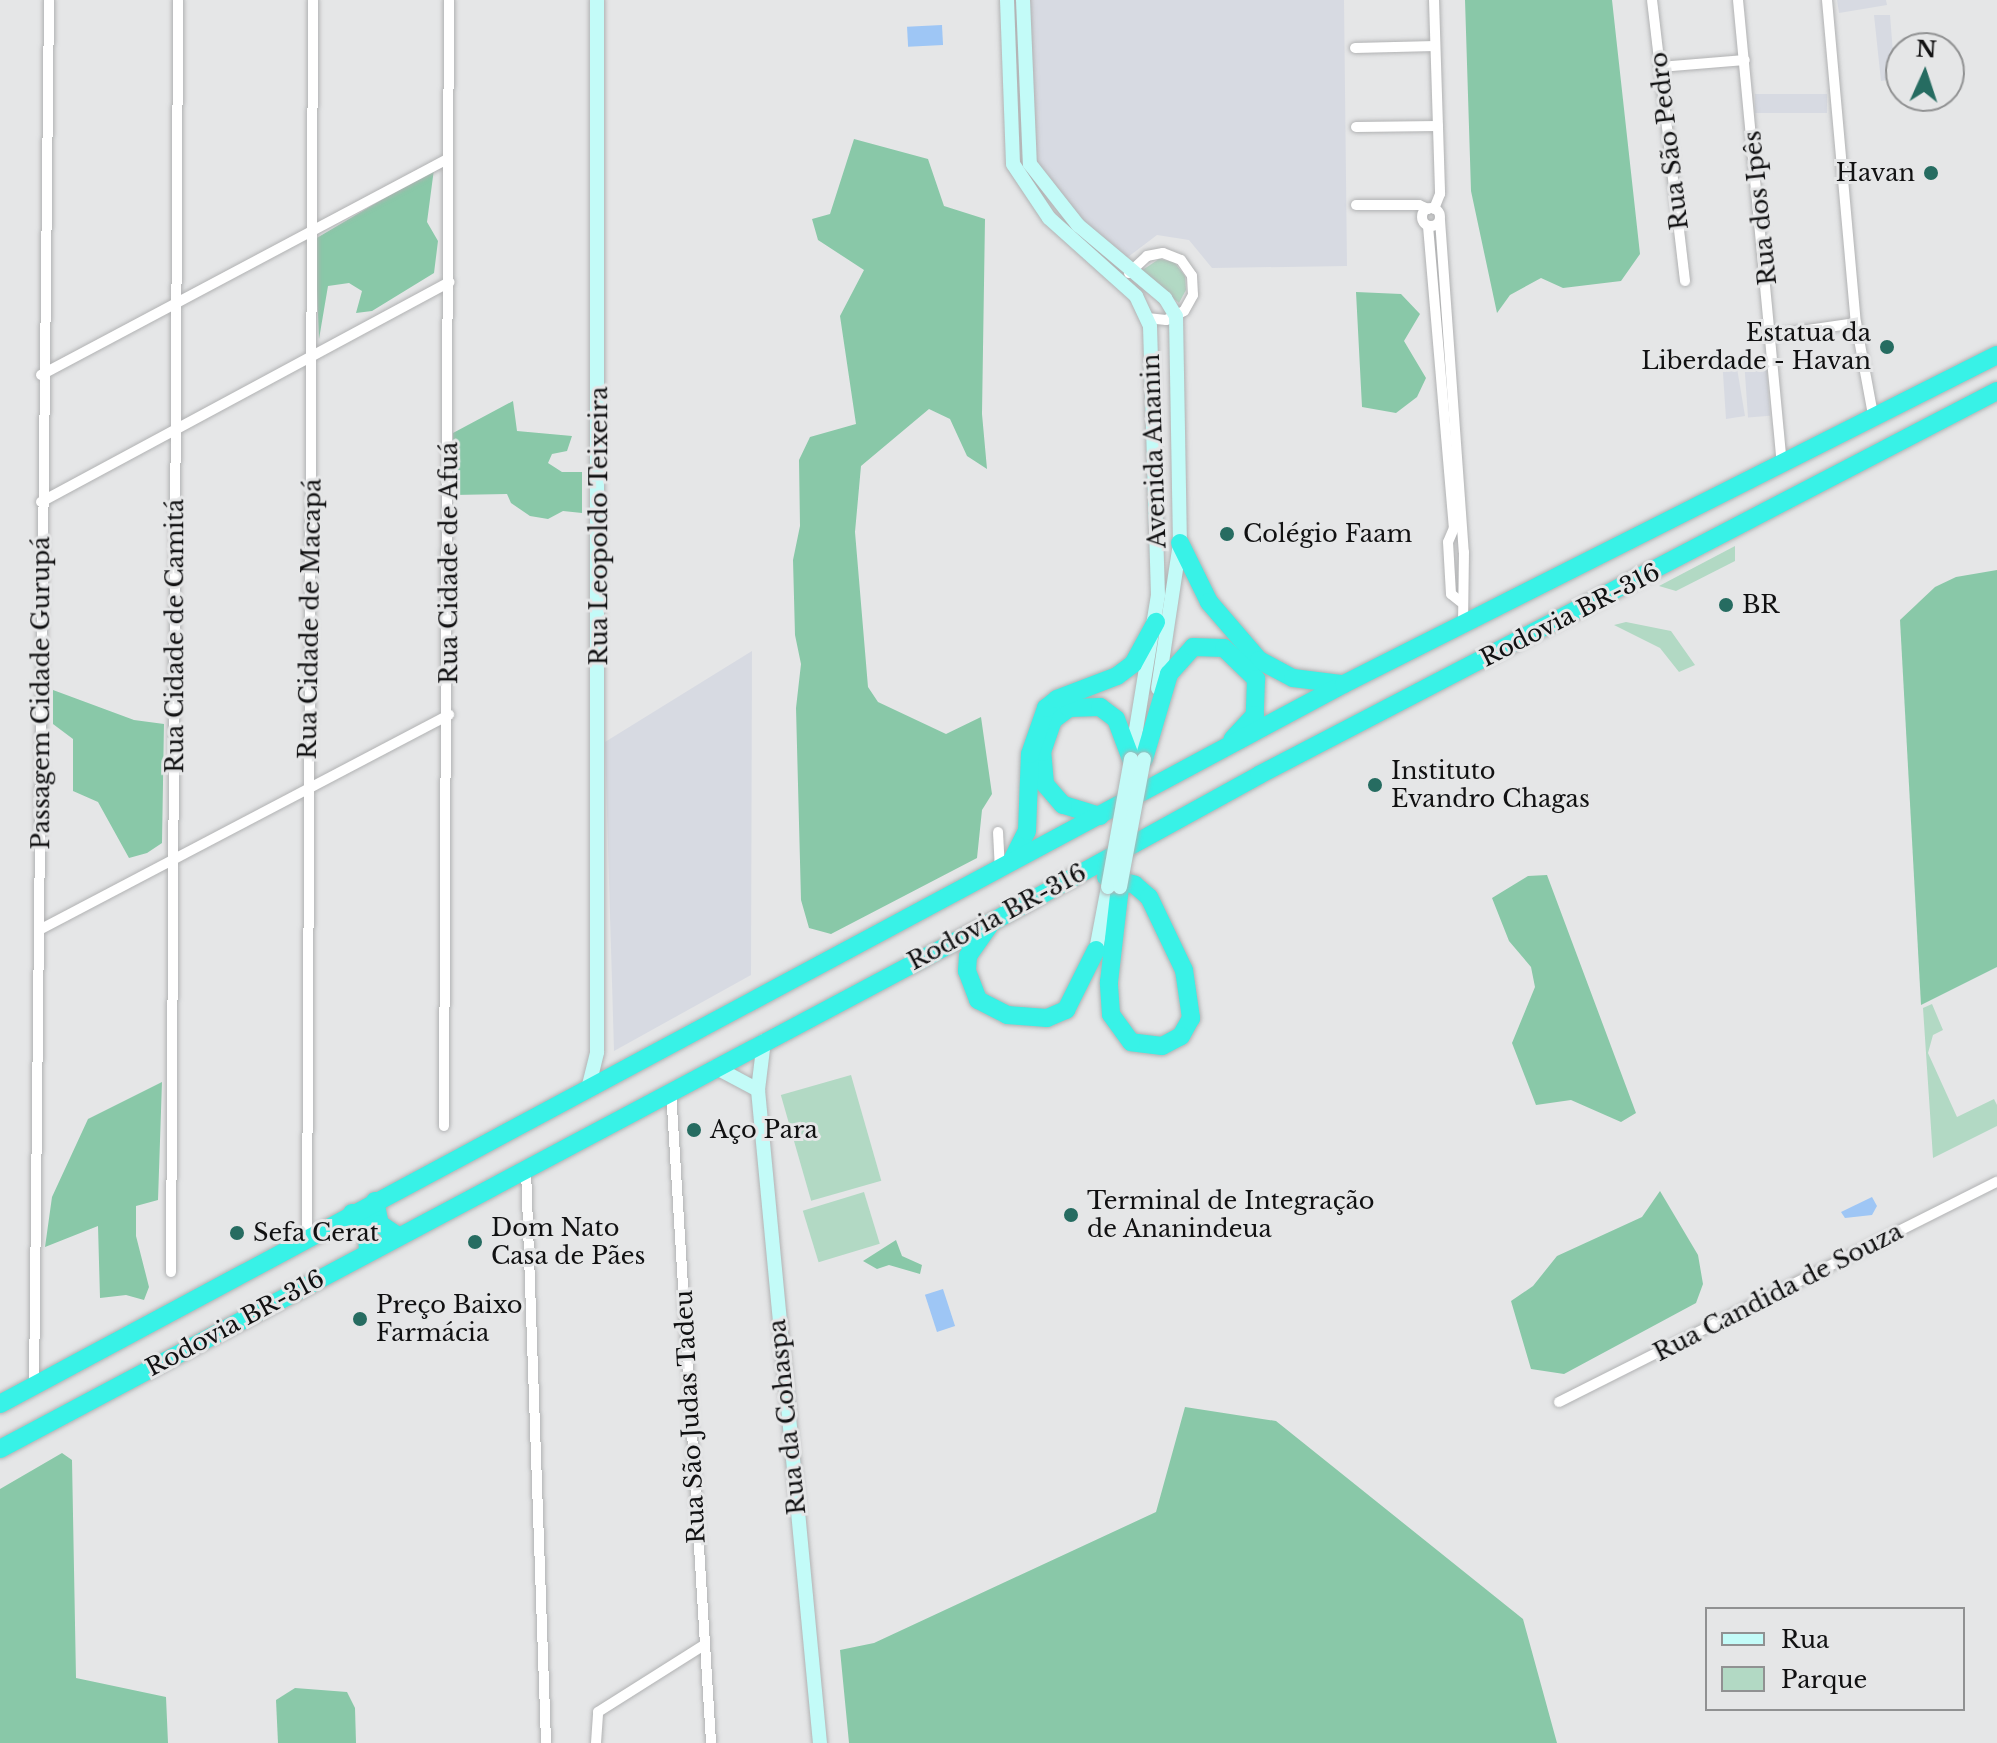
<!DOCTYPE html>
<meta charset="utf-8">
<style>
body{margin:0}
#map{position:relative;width:1997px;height:1743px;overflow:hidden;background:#e5e6e7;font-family:"Libre Baskerville",serif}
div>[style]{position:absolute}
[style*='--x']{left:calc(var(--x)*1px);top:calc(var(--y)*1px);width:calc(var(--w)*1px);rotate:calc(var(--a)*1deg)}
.built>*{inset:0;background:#d7dae2;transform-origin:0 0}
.green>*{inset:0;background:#b2d9c4;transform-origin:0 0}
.forest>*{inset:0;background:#89c8a8}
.water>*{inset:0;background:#9ec6f5;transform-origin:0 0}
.roads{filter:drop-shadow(0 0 2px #b1b2b3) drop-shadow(0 0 2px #b1b2b3)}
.street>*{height:10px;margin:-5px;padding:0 5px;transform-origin:5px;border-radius:5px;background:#fff}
.street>.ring{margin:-5px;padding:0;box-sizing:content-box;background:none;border:10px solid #fff;border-radius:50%}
.secondary>*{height:14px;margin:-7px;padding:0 7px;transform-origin:7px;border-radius:7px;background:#c3fbf8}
.highway>*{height:18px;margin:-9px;padding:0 9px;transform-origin:9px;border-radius:9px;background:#38f2e7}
.bridges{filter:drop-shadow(0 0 2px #b1b2b3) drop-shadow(0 0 2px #b1b2b3)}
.secondary-bridge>*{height:14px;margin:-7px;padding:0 7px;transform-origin:7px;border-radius:7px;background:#c3fbf8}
.dots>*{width:22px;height:22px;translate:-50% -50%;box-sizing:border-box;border:4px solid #e5e6e7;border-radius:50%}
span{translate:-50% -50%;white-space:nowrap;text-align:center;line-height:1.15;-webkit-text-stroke:6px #e5e6e7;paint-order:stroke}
.street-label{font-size:24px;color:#111112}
.poi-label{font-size:24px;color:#111112}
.right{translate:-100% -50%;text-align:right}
.left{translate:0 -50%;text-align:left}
.legend{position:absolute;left:1705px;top:1607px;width:260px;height:104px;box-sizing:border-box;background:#e5e6e7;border:2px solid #909192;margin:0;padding:10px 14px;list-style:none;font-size:24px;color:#111112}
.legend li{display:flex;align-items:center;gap:16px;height:40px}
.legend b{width:40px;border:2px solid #909192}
.north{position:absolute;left:1885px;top:32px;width:80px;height:80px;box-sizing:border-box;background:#e5e6e7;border:2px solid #909192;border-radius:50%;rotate:3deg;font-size:22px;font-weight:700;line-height:32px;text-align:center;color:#111112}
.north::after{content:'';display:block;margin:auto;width:28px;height:36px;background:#266c61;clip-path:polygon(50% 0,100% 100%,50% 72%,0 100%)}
</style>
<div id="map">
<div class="built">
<div style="clip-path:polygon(1027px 0,1344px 0,1347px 266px,1212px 268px,1189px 240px,1157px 235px,1124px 260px,1067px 207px,1032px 154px)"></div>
<div style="clip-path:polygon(1837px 0,1886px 0,1887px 5px,1839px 13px)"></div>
<div style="clip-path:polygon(1874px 15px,1890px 15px,1895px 79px,1881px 81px)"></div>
<div style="left:1827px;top:94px;width:19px;height:72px;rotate:90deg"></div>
<div style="clip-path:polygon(1735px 356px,1745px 416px,1726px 419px,1722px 358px)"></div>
<div style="left:1766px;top:359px;width:57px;height:22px;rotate:86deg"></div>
<div style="clip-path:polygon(752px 651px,751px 975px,614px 1051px,605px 742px)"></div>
</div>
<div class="green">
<div style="clip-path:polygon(1159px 259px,1174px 262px,1185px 276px,1186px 290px,1179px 303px,1141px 271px)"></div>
<div style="clip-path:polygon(1735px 546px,1735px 561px,1676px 591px,1659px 586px)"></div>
<div style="clip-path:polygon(1626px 622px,1671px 631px,1695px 665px,1679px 672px,1660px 648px,1614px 625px)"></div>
<div style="clip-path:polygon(1932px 1004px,1943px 1030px,1933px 1035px,1928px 1053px,1957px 1117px,1994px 1099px,1997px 1105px,1997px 1126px,1933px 1158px,1923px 1008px)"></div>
<div style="left:851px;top:1075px;width:110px;height:73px;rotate:74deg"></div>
<div style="left:864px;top:1192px;width:54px;height:64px;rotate:73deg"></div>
</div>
<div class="forest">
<div style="clip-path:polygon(1465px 0,1612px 0,1640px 254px,1621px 281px,1563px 288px,1541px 278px,1510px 295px,1497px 313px,1471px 191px)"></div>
<div style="clip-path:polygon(854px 139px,928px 159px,944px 206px,985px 219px,982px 414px,987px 469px,967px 456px,950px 419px,929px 409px,861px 466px,855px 532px,868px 687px,878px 702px,946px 734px,981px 717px,992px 794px,982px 810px,977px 858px,831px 934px,809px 928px,801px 900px,796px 708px,801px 664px,795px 635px,793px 560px,800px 526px,799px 460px,810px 437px,856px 424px,840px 316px,864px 270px,818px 240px,812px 219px,830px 214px)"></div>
<div style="clip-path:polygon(434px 169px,427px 222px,438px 241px,434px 273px,372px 311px,356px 313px,362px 291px,349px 283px,328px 286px,319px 339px,315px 239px)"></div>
<div style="clip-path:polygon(1356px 292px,1401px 294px,1420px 314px,1404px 341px,1426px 378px,1417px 397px,1396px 413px,1362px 407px)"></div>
<div style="clip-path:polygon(513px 401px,517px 431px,572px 436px,567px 451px,552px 454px,548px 463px,562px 472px,582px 472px,582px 513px,563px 511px,548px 519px,530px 516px,511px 503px,507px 494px,453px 495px,453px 433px)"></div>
<div style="clip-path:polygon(1997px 570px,1997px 967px,1921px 1005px,1900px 620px,1935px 587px,1956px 577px)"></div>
<div style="clip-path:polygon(53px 690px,134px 720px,164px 724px,162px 843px,147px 853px,129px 858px,98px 802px,73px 791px,73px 739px,53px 724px)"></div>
<div style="clip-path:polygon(1547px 875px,1636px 1113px,1621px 1122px,1571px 1100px,1536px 1105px,1512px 1043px,1535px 987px,1531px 967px,1509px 941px,1492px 898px,1528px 876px)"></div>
<div style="clip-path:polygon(162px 1082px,158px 1200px,136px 1206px,136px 1236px,149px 1287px,144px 1300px,126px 1295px,100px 1298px,98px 1226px,45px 1247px,52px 1197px,88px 1119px)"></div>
<div style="clip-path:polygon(1660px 1191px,1698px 1255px,1703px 1284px,1696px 1303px,1564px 1374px,1531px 1369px,1511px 1301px,1533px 1286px,1557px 1256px,1642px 1217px)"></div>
<div style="clip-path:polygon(896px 1240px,902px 1256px,922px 1265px,920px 1274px,889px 1265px,877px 1269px,863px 1261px)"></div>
<div style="clip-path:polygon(1185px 1407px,1276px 1421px,1523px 1619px,1557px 1743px,849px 1743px,840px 1650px,874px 1643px,1156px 1512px)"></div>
<div style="clip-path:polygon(62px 1453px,72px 1460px,76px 1678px,166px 1697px,168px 1743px,0 1743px,0 1489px)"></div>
<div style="clip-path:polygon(295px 1688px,347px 1692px,355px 1708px,356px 1743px,278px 1743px,276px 1700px)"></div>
</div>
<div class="water">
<div style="left:942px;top:25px;width:20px;height:35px;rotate:87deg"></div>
<div style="clip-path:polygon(1872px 1197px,1877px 1206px,1872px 1215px,1845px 1218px,1841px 1212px)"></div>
<div style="left:943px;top:1289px;width:39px;height:19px;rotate:72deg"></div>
</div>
<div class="roads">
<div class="street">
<div style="--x:1434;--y:0;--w:194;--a:88.2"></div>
<div style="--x:1440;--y:194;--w:16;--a:112"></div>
<div style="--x:1652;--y:0;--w:283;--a:83.3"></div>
<div style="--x:1738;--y:0;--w:466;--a:84.6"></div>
<div style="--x:1827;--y:0;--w:324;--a:84.9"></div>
<div style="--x:1856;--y:323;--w:94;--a:79.5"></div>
<div style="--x:1355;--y:48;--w:80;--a:-1.4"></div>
<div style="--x:1660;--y:67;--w:85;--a:-4.7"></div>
<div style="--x:1356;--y:127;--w:82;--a:-0.7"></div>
<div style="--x:1356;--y:205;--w:63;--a:0"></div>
<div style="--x:1419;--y:205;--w:10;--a:24"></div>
<div class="ring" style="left:1422px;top:208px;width:8px;height:8px"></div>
<div style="--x:1440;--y:220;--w:333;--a:85.9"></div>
<div style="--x:1464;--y:552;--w:76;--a:90.8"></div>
<div style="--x:1428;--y:226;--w:303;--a:85.1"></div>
<div style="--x:1454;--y:528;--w:15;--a:113"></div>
<div style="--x:1448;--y:542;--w:52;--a:86.7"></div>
<div style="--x:1451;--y:594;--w:13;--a:39"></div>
<div style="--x:1129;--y:273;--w:25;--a:-43"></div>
<div style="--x:1147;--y:256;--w:16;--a:-11"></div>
<div style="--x:1163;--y:253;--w:19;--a:21"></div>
<div style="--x:1181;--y:260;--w:19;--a:55"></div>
<div style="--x:1192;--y:276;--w:19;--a:87"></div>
<div style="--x:1193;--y:295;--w:18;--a:119"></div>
<div style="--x:1184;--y:311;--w:20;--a:153"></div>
<div style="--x:1166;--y:320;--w:19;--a:-174"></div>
<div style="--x:1773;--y:335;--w:84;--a:-8.2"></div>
<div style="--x:41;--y:375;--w:460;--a:-28"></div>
<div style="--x:41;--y:502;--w:464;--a:-28.3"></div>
<div style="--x:998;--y:832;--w:36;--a:87"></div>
<div style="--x:41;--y:929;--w:461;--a:-27.7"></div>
<div style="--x:671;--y:1090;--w:654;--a:86.49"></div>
<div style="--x:444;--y:1126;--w:1126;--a:-89.75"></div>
<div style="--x:526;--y:1169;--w:574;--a:88"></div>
<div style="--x:307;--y:1238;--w:1238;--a:-89.72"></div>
<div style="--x:171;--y:1272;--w:1272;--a:-89.68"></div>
<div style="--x:34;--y:1387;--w:1387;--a:-89.38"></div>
<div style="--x:1559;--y:1402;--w:490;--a:-26.7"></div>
<div style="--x:596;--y:1743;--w:31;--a:-86"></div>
<div style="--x:598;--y:1712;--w:125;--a:-32.3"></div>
</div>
<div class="secondary">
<div style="--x:1007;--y:0;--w:164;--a:87.9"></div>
<div style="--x:1013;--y:164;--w:65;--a:56.3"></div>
<div style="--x:1049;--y:218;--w:117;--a:41.9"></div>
<div style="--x:1136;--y:296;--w:33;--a:65"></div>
<div style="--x:1150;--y:326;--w:269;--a:88.3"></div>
<div style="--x:1158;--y:595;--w:166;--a:99.3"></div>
<div style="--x:1023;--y:0;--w:164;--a:87.6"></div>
<div style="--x:1030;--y:164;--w:78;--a:51.8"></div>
<div style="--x:1078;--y:225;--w:114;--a:40"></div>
<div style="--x:1165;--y:298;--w:21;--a:59"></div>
<div style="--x:1176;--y:316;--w:227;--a:89"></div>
<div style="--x:1180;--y:543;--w:147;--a:98.6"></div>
<div style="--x:1096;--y:950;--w:64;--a:-79.2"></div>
<div style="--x:764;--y:1041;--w:49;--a:97"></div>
<div style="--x:758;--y:1090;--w:656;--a:84.58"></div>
<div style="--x:715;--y:1067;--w:49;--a:28.1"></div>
<div style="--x:588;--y:1089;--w:38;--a:-76"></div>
<div style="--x:597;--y:1052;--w:1052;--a:-90"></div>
</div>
<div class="highway">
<div style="--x:1180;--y:543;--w:66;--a:63.8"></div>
<div style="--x:1209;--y:602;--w:77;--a:49.2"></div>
<div style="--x:1259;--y:660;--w:38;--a:28"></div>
<div style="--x:1293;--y:678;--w:48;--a:7.1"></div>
<div style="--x:1144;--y:759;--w:89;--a:-73.6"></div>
<div style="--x:1169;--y:674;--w:36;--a:-48"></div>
<div style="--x:1193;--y:647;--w:31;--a:2"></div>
<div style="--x:1224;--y:648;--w:45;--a:44.1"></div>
<div style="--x:1256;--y:679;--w:36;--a:92"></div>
<div style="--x:1255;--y:715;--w:33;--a:133"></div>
<div style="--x:1100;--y:816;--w:39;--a:-163"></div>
<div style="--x:1063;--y:805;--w:28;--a:-131"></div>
<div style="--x:1045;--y:784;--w:32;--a:-95"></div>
<div style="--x:1042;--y:752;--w:34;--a:-71"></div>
<div style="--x:1053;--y:720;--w:20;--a:-37"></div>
<div style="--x:1069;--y:708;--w:31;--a:-2"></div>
<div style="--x:1100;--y:707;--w:20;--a:37"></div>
<div style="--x:1116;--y:719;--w:43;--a:69.4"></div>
<div style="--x:1011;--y:862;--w:35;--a:-63"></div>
<div style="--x:1027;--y:831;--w:77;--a:-87.8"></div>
<div style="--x:1030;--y:754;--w:49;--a:-70.8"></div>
<div style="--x:1046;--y:708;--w:14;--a:-39"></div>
<div style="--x:1057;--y:699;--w:64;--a:-21"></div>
<div style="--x:1117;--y:676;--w:20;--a:-37"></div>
<div style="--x:1133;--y:664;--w:48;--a:-61.3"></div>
<div style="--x:1106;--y:877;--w:30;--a:15"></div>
<div style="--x:1135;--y:885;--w:18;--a:41"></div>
<div style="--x:1149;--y:897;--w:81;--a:64.4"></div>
<div style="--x:1184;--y:970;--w:49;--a:81.7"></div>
<div style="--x:1191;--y:1018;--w:21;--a:119"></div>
<div style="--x:1181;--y:1036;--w:21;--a:152"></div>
<div style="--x:1162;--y:1046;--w:31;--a:-173"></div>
<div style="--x:1131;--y:1042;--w:34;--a:-126"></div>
<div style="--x:1111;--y:1014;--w:32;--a:-94"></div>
<div style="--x:1109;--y:982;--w:96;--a:-83.4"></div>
<div style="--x:989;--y:926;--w:37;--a:125"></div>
<div style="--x:968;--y:956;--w:15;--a:94"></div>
<div style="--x:967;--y:971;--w:31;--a:69"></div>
<div style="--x:978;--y:1000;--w:33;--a:27"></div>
<div style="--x:1007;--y:1015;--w:40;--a:4.3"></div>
<div style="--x:1047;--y:1018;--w:21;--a:-23"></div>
<div style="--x:1066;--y:1010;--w:67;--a:-63.4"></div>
<div style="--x:375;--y:1201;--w:24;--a:78"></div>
<div style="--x:380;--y:1224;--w:22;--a:34"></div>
<div style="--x:352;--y:1213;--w:20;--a:41"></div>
<div style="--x:367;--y:1226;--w:25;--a:88"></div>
<div style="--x:0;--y:1404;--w:1525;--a:-28.18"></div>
<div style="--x:1344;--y:684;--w:731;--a:-26.74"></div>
<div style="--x:0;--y:1449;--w:1123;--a:-27.98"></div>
<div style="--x:992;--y:922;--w:305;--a:-28.8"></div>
<div style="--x:1259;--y:775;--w:832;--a:-27.49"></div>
</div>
</div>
<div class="bridges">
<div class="secondary-bridge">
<div style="--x:1108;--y:887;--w:130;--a:-79.8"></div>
<div style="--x:1120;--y:887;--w:130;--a:-79.4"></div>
</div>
</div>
<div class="dots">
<div style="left:1931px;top:173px;background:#266c61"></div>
<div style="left:1887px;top:347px;background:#266c61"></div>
<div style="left:1227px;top:534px;background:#266c61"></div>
<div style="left:1726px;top:605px;background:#266c61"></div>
<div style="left:1375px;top:785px;background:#266c61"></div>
<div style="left:694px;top:1130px;background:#266c61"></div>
<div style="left:1071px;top:1215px;background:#266c61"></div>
<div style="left:237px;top:1233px;background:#266c61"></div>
<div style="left:475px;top:1242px;background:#266c61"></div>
<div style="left:360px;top:1319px;background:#266c61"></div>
</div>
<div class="street-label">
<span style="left:1669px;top:141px;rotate:-97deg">Rua São Pedro</span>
<span style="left:1760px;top:208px;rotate:-96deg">Rua dos Ipês</span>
<span style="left:1154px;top:451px;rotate:-92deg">Avenida Ananin</span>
<span style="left:599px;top:526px;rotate:-90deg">Rua Leopoldo Teixeira</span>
<span style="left:449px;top:563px;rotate:-90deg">Rua Cidade de Afuá</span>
<span style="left:1570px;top:615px;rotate:-27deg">Rodovia BR-316</span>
<span style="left:310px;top:619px;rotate:-89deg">Rua Cidade de Macapá</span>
<span style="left:175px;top:636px;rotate:-90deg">Rua Cidade de Camitá</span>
<span style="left:41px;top:693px;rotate:-90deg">Passagem Cidade Gurupá</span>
<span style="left:997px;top:917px;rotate:-28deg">Rodovia BR-316</span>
<span style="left:1778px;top:1292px;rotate:-27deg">Rua Candida de Souza</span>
<span style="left:235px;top:1323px;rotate:-28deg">Rodovia BR-316</span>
<span style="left:690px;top:1417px;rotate:-93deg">Rua São Judas Tadeu</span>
<span style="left:787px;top:1417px;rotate:-96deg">Rua da Cohaspa</span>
</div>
<div class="poi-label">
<span class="right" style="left:1915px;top:173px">Havan</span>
<span class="right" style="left:1871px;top:347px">Estatua da<br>Liberdade - Havan</span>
<span class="left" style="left:1243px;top:534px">Colégio Faam</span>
<span class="left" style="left:1742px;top:605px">BR</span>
<span class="left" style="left:1391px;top:785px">Instituto<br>Evandro Chagas</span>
<span class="left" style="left:710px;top:1130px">Aço Para</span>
<span class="left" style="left:1087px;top:1215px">Terminal de Integração<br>de Ananindeua</span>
<span class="left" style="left:491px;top:1242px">Dom Nato<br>Casa de Pães</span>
<span class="left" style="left:253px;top:1233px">Sefa Cerat</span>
<span class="left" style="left:376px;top:1319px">Preço Baixo<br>Farmácia</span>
</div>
<ul class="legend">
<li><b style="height:10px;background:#c3fbf8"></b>Rua</li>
<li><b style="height:22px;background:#b2d9c4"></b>Parque</li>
</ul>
<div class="north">N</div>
</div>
